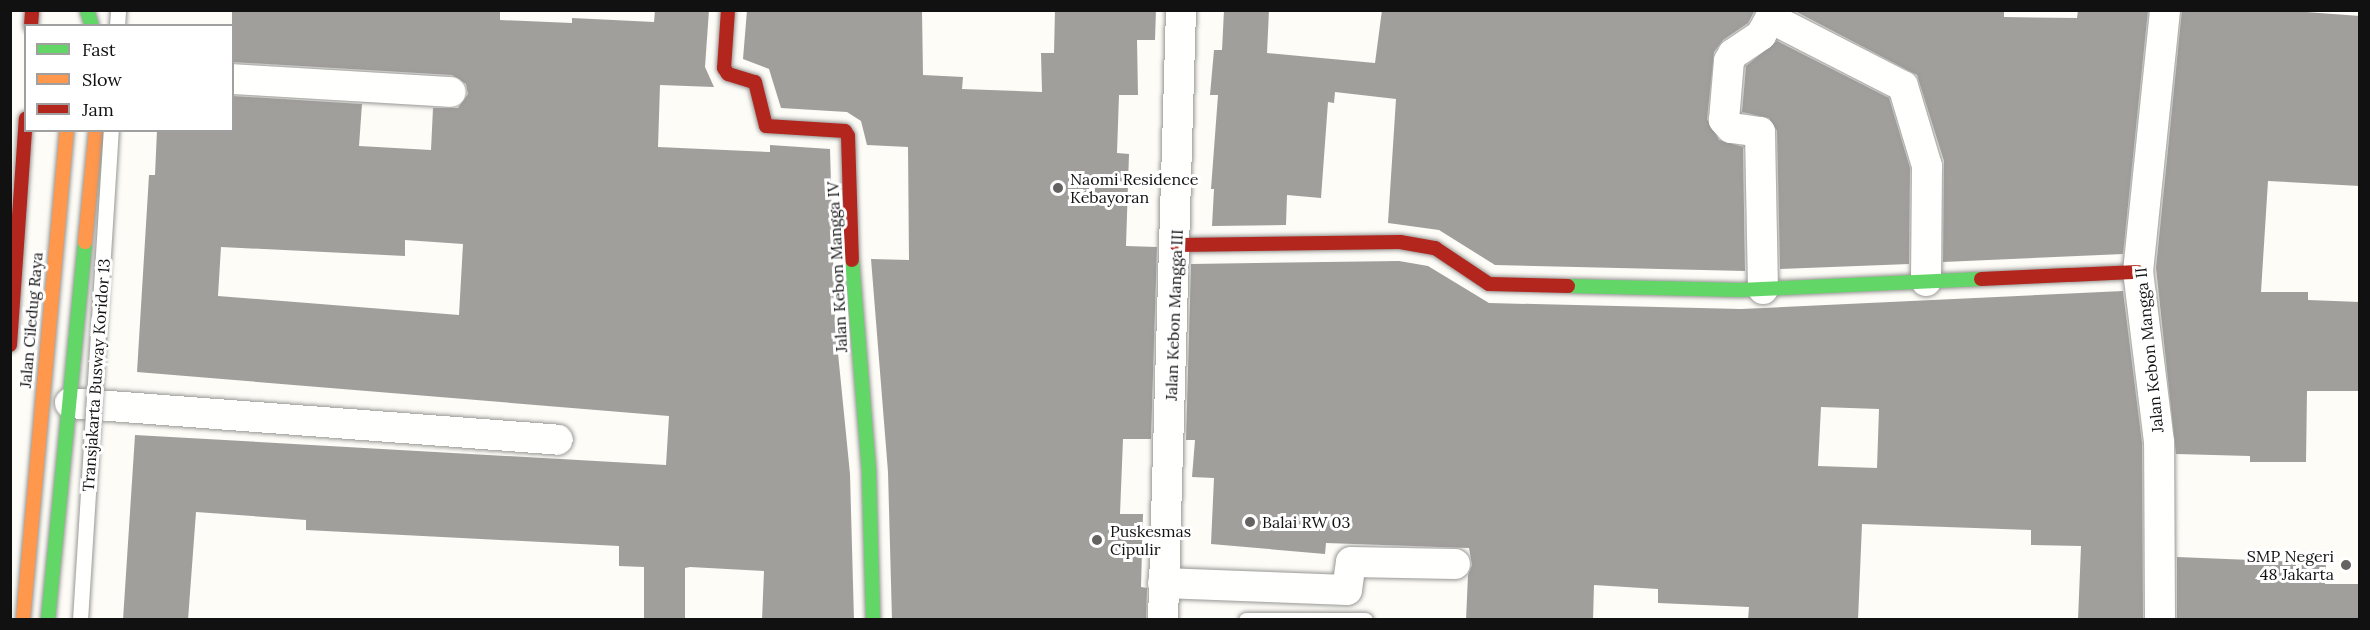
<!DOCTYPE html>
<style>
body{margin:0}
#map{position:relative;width:2370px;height:630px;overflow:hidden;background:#fdfcf7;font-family:Lora,serif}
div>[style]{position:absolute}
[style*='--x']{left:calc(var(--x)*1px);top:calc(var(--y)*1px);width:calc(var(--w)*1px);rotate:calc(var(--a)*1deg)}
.building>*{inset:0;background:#a19f9c}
.roads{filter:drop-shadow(0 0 2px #979795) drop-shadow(0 0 2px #979795)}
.lane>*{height:15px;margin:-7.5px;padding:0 7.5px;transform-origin:7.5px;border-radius:7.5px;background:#fffffe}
.street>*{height:30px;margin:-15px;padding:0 15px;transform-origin:15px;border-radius:15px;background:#fffffe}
.fast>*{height:14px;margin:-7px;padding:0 7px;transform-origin:7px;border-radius:7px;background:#63d668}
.slow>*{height:14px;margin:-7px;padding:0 7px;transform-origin:7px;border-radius:7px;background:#ff974d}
.jam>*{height:14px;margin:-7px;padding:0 7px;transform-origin:7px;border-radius:7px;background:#b3261e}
.bridges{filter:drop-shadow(0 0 2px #979795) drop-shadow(0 0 2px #979795)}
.lane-bridge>*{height:15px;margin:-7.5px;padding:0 7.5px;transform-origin:7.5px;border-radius:7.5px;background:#fffffe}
.dots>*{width:16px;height:16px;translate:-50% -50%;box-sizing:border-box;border:3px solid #fff;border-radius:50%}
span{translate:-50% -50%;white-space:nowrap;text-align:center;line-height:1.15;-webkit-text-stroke:6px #fff;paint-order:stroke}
.poi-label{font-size:16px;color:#111}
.left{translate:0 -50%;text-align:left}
.right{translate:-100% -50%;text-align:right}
.street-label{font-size:16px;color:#111}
.frame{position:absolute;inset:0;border:12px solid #111;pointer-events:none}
.legend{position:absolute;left:24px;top:24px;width:210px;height:108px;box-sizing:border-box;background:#fff;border:2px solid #a0a0a0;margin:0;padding:8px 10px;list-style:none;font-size:18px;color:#111}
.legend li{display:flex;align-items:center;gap:12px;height:30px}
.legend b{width:30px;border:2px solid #a0a0a0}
</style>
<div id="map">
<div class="building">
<div style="clip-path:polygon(evenodd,232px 10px,500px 10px,500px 20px,572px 23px,572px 18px,654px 22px,655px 10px,709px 10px,705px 67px,714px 87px,660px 85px,658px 147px,770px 152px,770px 145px,830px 149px,835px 323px,850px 474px,854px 620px,762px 620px,764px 571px,690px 567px,685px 568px,685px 620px,644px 620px,644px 567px,619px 566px,619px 546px,306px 530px,306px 520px,196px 512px,188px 620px,123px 620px,135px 435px,666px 465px,669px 416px,137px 372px,149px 175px,155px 175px,157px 130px,232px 130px,232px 96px,362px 104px,359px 146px,431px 150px,433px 108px,458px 108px,468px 94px,466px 84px,452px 75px,232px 62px,232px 10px,405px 240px,463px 244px,459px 315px,218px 296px,221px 247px,405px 256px,405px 240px)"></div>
<div style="clip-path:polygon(747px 10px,922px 10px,923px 75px,963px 77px,962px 89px,1042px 92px,1041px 53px,1054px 53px,1055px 10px,1156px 10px,1155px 40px,1137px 40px,1138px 95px,1119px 95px,1117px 153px,1129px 154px,1126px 246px,1157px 247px,1151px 439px,1123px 439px,1120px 514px,1143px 514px,1141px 587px,1147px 588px,1146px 620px,892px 620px,888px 472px,871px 259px,909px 260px,908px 147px,867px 145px,861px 121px,847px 112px,781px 108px,769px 69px,743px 59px)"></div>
<div style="clip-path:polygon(1224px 10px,1269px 10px,1267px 53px,1375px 63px,1382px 10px,1755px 10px,1748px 23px,1723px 40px,1714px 52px,1707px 119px,1719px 140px,1743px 147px,1745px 271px,1495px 265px,1439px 230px,1388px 223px,1396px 99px,1335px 92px,1334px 103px,1328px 102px,1321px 198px,1287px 195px,1286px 225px,1212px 226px,1214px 189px,1211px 189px,1218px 95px,1210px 95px,1214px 50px,1222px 50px)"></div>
<div style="clip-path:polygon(1793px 10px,2004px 10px,2004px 17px,2077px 18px,2078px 10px,2148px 10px,2123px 254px,1943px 262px,1944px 161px,1917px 75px)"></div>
<div style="clip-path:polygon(2182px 10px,2280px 10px,2360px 16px,2360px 186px,2268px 181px,2261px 292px,2308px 292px,2308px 300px,2360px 302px,2360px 391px,2307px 391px,2306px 462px,2250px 462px,2250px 456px,2176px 454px,2156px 268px)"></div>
<div style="clip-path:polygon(1777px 41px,1889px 98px,1910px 168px,1909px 264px,1780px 269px,1777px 131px,1769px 118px,1742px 112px,1746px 66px)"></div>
<div style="clip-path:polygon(evenodd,1399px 261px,1428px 266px,1489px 303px,1741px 309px,2123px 291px,2142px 443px,2143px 620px,2078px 620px,2081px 546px,2031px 545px,2031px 530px,1862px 524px,1858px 620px,1748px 620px,1749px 607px,1658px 603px,1658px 589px,1594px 585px,1593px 620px,1466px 620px,1468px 575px,1472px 565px,1469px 548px,1326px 543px,1325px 554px,1211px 544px,1214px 478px,1192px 477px,1195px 440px,1186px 440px,1191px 264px,1399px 261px,1821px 407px,1879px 409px,1877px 468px,1818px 466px,1821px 407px)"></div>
<div style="clip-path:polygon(2177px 557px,2326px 563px,2325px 584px,2360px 584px,2360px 620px,2177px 620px)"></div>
</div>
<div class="roads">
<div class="lane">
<div style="--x:117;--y:26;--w:16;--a:-86"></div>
<div style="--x:1246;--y:620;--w:119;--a:0"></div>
</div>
<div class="street">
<div style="--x:1772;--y:19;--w:147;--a:27.1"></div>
<div style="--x:1903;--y:86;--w:84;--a:73.3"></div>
<div style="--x:1927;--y:166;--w:115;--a:90.5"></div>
<div style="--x:232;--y:79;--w:219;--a:3.4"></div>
<div style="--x:1763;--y:289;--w:157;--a:-91.1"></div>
<div style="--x:1760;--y:132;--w:29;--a:-172"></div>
<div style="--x:1731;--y:128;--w:11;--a:-131"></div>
<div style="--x:1724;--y:120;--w:59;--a:-85.2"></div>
<div style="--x:1729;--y:61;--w:8;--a:-60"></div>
<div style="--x:1733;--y:54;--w:34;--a:-34"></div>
<div style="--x:1761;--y:35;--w:29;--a:-61"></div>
<div style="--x:70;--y:403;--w:489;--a:4.3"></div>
<div style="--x:1163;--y:583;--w:184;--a:2.2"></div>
<div style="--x:1347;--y:590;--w:28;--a:-82"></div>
<div style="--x:1351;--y:562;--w:104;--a:1.1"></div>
<div style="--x:1163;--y:620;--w:610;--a:-88.31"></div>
<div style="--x:2160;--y:620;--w:178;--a:-90.3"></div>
<div style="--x:2159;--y:442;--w:171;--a:-97"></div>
<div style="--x:2138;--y:272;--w:263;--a:-84.1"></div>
</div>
<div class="fast">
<div style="--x:87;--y:10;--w:17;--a:73"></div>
<div style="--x:852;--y:260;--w:214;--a:85.4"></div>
<div style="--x:869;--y:473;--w:147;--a:88.4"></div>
<div style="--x:1568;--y:286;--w:172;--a:1.3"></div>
<div style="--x:1740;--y:290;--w:241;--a:-2.6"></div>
<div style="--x:48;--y:620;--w:380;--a:-84.4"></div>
</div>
<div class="slow">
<div style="--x:85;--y:242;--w:113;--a:-84.4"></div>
<div style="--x:23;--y:620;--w:492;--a:-84.9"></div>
</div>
<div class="jam">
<div style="--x:728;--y:10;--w:58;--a:93.9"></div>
<div style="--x:724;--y:68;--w:7;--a:56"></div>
<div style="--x:728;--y:74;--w:28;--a:17"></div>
<div style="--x:755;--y:82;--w:45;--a:76"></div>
<div style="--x:766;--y:126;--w:79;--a:3.6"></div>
<div style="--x:845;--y:131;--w:6;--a:59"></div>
<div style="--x:848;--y:136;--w:124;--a:88.2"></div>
<div style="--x:31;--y:26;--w:16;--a:-86"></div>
<div style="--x:1177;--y:245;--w:223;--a:-0.8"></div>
<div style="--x:1400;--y:242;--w:36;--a:10"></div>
<div style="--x:1435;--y:248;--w:65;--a:33.7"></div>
<div style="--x:1489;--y:284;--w:79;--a:1.5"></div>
<div style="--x:1981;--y:279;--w:157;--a:-2.6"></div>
<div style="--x:10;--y:345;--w:227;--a:-86"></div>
</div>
</div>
<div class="bridges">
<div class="lane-bridge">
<div style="--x:80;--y:620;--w:491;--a:-86.4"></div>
</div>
</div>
<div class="dots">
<div style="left:1058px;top:188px;background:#646362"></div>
<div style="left:1250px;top:522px;background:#646362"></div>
<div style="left:1097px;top:540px;background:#646362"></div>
<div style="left:2346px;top:565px;background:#646362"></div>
</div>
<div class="poi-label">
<span class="left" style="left:1070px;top:188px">Naomi Residence<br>Kebayoran</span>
<span class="left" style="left:1262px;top:522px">Balai RW 03</span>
<span class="left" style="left:1110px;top:540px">Puskesmas<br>Cipulir</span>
<span class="right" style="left:2334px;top:565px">SMP Negeri<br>48 Jakarta</span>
</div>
<div class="street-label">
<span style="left:837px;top:267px;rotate:-93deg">Jalan Kebon Mangga IV</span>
<span style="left:1174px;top:315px;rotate:-88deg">Jalan Kebon Mangga III</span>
<span style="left:31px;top:320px;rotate:-85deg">Jalan Ciledug Raya</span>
<span style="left:2149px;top:350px;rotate:-96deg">Jalan Kebon Mangga II</span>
<span style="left:96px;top:375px;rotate:-86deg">Transjakarta Busway Koridor 13</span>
</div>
<div class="frame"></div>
<ul class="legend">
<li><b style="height:8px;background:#63d668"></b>Fast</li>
<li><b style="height:8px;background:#ff974d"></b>Slow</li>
<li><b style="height:8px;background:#b3261e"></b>Jam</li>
</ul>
</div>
